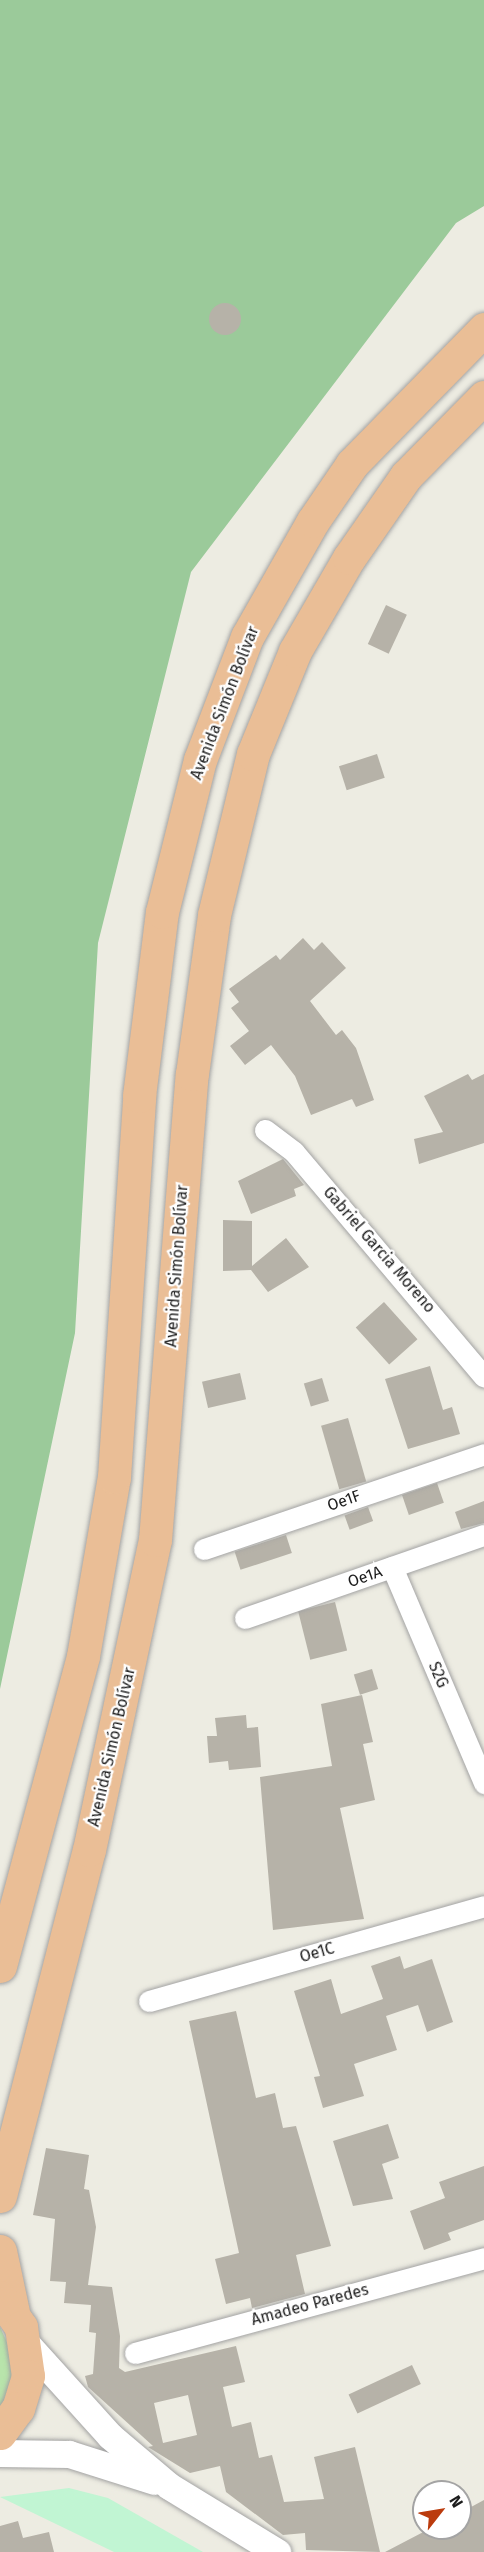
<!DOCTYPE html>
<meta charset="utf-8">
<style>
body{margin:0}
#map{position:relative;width:484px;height:2552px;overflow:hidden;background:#edece2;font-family:"Fira Sans",sans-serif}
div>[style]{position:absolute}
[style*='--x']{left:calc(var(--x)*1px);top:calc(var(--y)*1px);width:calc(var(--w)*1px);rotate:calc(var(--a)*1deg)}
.grass>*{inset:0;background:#b8e4ab}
.forest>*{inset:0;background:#9bca9a}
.park>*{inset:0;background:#c1f5d3}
.building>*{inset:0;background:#b6b2a8;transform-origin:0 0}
.round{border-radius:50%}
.roads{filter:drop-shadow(0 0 2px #a3a3a3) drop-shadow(0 0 2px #a3a3a3)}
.minor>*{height:21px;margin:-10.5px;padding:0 10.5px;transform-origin:10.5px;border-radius:10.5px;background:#fff}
.tertiary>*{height:27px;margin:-13.5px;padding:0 13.5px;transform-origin:13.5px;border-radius:13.5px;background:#fff}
.trunk>*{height:33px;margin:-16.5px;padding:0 16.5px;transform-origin:16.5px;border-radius:16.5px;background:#eabe96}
span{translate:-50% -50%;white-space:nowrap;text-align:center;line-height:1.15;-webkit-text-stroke:4.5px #fff;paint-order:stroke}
.street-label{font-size:16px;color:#1c1c1c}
.north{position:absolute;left:412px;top:2480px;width:60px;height:60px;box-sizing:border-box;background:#fff;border:2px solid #a4a4a4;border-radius:50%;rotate:59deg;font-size:16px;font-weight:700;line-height:24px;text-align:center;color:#1c1c1c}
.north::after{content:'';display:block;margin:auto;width:21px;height:27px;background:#bb3b0d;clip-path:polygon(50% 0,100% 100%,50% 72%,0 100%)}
</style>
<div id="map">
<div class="grass">
<div style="clip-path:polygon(0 2327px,12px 2353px,13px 2380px,0 2415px)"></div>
</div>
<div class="forest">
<div style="clip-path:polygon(0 0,484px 0,484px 206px,456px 223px,191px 572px,98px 943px,75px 1333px,0 1689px)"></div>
</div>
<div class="park">
<div style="clip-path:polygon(69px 2488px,108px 2498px,203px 2552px,114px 2552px,0 2497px)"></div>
</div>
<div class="building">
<div class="round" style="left:209px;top:303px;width:32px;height:32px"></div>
<div style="left:386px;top:605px;width:23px;height:43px;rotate:25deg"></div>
<div style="left:377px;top:754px;width:25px;height:40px;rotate:72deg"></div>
<div style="clip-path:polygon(303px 938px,314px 950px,322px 942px,346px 968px,310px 1001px,336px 1035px,342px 1030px,356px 1048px,374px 1100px,356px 1107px,352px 1099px,311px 1115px,295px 1076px,271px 1045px,245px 1065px,230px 1046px,249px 1031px,231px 1008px,239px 1002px,229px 989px,276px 955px,280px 960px)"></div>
<div style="clip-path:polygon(468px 1074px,472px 1080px,484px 1074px,484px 1143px,419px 1164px,414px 1139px,443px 1132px,424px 1096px)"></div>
<div style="clip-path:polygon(283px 1159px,304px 1185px,294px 1189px,296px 1196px,251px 1214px,238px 1181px)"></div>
<div style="clip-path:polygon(223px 1220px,252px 1221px,252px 1266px,286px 1238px,309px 1267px,268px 1292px,251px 1270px,223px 1271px)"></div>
<div style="left:384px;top:1302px;width:50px;height:38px;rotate:48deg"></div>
<div style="clip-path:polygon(430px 1366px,443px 1410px,452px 1407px,460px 1434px,408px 1449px,385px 1379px)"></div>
<div style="left:240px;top:1373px;width:27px;height:39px;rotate:77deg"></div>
<div style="left:322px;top:1378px;width:24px;height:19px;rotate:73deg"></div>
<div style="left:348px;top:1418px;width:66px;height:28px;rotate:74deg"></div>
<div style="left:437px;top:1483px;width:21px;height:37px;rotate:71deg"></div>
<div style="clip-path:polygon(484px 1501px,484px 1523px,461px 1529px,455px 1512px)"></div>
<div style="left:368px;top:1507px;width:15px;height:25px;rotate:70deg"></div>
<div style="left:286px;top:1535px;width:19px;height:54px;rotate:72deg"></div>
<div style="left:335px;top:1602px;width:50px;height:38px;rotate:76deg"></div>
<div style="left:372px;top:1669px;width:21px;height:19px;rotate:73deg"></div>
<div style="clip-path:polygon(362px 1695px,373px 1742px,363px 1744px,375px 1800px,340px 1808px,364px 1919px,273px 1930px,260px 1777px,332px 1766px,321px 1704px)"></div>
<div style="clip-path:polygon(246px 1715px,247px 1728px,258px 1727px,261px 1767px,229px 1770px,228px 1761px,209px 1763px,207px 1736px,217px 1736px,215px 1718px)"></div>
<div style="clip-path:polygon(400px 1956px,404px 1969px,432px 1959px,453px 2022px,427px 2032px,418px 2005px,386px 2016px,397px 2050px,354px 2064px,364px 2096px,323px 2108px,314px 2077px,320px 2076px,294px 1991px,331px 1979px,341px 2014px,383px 1999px,371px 1966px)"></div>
<div style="clip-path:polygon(236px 2011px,256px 2098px,275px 2093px,283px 2128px,296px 2126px,331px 2246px,296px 2255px,305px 2294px,252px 2308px,250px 2298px,226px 2304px,215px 2259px,239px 2253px,189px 2021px)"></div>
<div style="clip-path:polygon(388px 2124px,399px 2158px,382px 2164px,393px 2199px,353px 2206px,333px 2141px)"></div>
<div style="clip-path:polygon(evenodd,46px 2148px,89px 2155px,84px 2189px,89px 2190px,96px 2227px,88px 2285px,112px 2287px,120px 2336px,119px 2368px,125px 2372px,236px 2346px,245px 2382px,223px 2387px,232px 2427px,251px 2422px,259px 2458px,272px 2455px,284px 2502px,324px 2499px,314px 2457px,355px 2447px,380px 2552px,306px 2550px,305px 2533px,283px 2535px,226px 2492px,220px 2466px,190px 2473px,148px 2447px,153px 2446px,88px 2387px,85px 2376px,93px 2374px,96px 2333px,89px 2332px,91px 2305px,64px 2303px,66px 2282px,50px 2281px,55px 2219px,33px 2215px,46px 2148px,188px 2395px,197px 2435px,163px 2443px,154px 2403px,188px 2395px)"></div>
<div style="clip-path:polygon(484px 2166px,484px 2220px,448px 2233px,451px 2240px,424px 2250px,410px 2211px,445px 2198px,439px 2182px)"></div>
<div style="left:412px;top:2365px;width:21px;height:70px;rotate:65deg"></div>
<div style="clip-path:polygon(484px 2500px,484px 2552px,385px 2552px,431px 2528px,460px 2528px,460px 2513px)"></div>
<div style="clip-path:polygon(18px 2521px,23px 2538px,49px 2532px,54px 2552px,0 2552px,0 2526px)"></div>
</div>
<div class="roads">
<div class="minor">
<div style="--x:265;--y:1130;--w:36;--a:37"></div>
<div style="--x:294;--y:1152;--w:294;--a:49.8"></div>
<div style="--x:204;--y:1549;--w:296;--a:-18.7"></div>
<div style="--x:392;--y:1567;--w:235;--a:66.9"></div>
<div style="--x:245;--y:1618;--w:253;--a:-19.2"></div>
<div style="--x:149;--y:2001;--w:348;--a:-15.8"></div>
<div style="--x:135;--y:2353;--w:362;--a:-15.2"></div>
</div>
<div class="tertiary">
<div style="--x:26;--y:2343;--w:125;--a:47.9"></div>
<div style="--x:110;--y:2436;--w:77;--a:40.3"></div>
<div style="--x:169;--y:2486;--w:127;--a:31.4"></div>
<div style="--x:0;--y:2453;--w:69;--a:0.8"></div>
<div style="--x:69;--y:2454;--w:89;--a:17.6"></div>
</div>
<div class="trunk">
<div style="--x:0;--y:1966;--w:321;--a:-75"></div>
<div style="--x:83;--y:1656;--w:182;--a:-80.2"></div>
<div style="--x:114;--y:1477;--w:382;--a:-86.2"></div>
<div style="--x:139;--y:1096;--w:185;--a:-82.9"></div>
<div style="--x:162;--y:912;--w:157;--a:-76"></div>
<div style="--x:200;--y:760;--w:132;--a:-69.1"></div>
<div style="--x:247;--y:637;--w:133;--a:-60.4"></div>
<div style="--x:313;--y:521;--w:69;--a:-55.6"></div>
<div style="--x:352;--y:464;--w:189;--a:-45.6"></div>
<div style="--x:0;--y:2196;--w:357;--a:-75.6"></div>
<div style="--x:89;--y:1850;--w:317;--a:-78"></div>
<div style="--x:155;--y:1540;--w:467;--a:-85.5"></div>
<div style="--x:192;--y:1074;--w:161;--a:-82.1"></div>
<div style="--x:214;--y:915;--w:166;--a:-76.4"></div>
<div style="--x:253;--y:754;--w:111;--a:-67.8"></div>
<div style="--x:295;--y:651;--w:108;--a:-59.9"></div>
<div style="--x:349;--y:558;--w:100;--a:-55.2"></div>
<div style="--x:406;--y:476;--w:111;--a:-45.4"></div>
<div style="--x:0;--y:2251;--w:62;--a:78"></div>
<div style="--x:0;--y:2297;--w:37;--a:55"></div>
<div style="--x:21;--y:2327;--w:49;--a:81.9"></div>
<div style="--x:28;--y:2376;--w:34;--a:107"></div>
<div style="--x:18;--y:2408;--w:31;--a:126"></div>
</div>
</div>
<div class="street-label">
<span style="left:225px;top:703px;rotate:-69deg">Avenida Simón Bolívar</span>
<span style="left:379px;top:1250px;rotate:49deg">Gabriel Garcia Moreno</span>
<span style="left:177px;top:1266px;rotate:-86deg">Avenida Simón Bolívar</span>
<span style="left:344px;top:1501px;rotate:-19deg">Oe1F</span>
<span style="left:365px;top:1577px;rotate:-19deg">Oe1A</span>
<span style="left:438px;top:1675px;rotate:67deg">S2G</span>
<span style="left:112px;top:1747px;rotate:-77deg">Avenida Simón Bolívar</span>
<span style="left:317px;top:1953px;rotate:-16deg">Oe1C</span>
<span style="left:310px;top:2305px;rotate:-15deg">Amadeo Paredes</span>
</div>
<div class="north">N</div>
</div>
